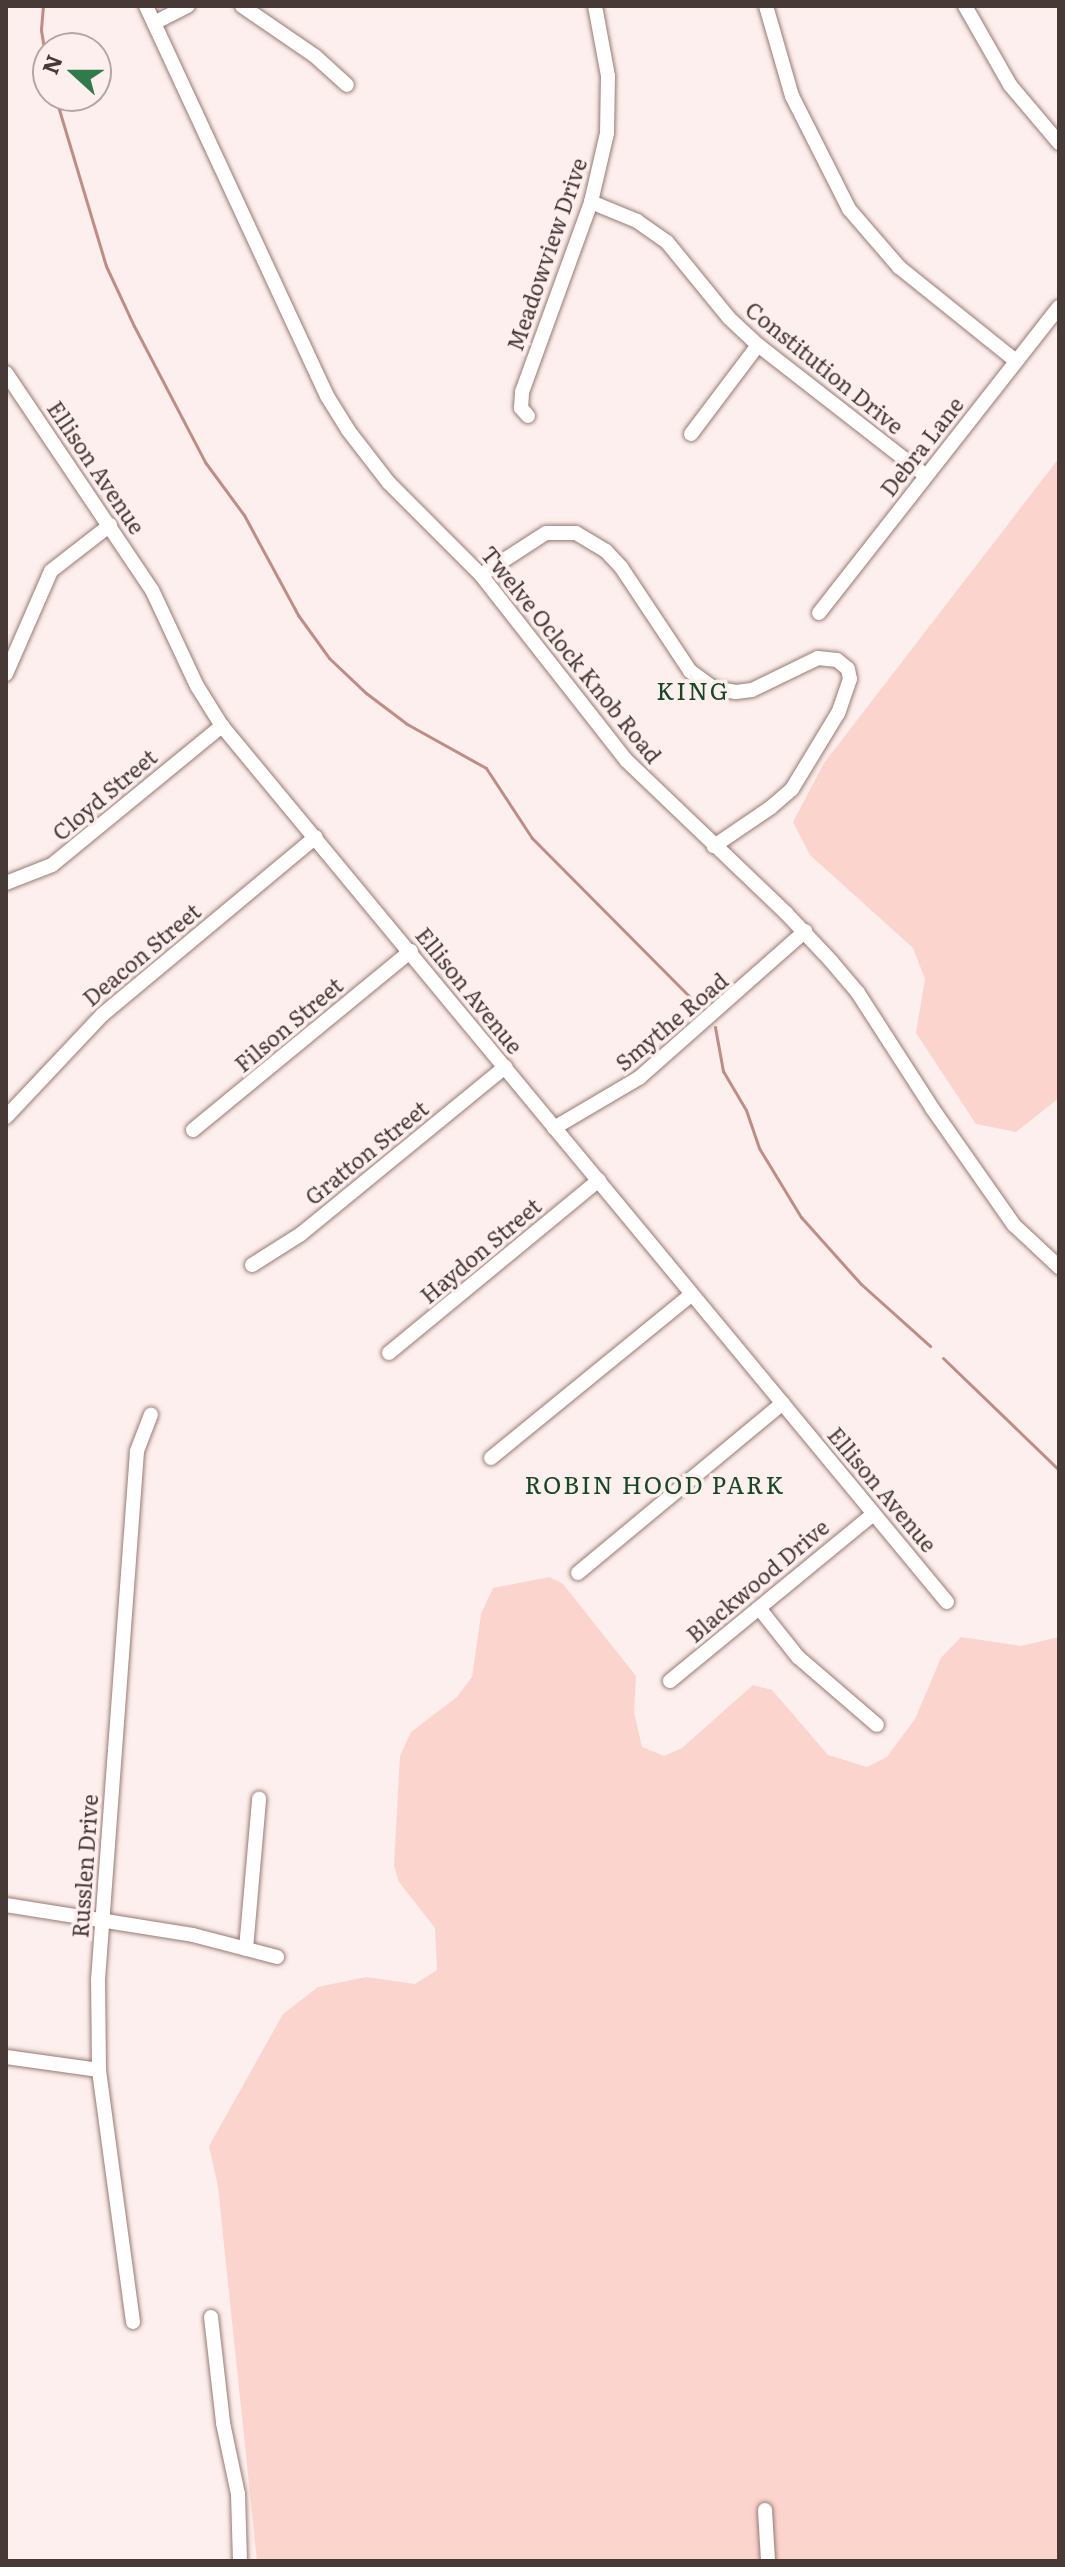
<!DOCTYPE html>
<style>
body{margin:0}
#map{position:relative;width:1065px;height:2567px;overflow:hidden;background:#fdefed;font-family:Literata,serif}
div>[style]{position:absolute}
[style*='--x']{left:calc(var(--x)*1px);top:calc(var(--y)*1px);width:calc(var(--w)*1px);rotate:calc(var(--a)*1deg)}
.green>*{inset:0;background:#fbd4cd}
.stream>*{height:3px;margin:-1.5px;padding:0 1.5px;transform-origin:1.5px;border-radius:1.5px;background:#c18c83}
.roads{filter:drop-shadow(0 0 2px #987a74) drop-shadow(0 0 2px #987a74)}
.minor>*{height:14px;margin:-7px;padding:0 7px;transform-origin:7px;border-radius:7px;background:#fff}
span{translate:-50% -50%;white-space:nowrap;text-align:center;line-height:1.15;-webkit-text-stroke:7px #fdefed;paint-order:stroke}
.street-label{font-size:22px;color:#463936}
.neighbourhood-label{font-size:24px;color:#144826;letter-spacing:2px}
.frame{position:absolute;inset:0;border:8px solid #463936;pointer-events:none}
.north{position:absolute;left:32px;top:32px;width:80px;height:80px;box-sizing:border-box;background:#fdefed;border:2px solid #b4a6a4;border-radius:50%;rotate:291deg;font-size:22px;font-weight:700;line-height:32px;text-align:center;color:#463936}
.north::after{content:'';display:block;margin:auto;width:28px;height:36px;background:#307b49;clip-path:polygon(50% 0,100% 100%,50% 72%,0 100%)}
</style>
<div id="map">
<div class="green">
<div style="clip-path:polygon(1059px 458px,1059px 1098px,1016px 1132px,976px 1124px,916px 1033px,925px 979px,913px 948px,810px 855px,793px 822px,824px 763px)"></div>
<div style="clip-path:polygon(550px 1577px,563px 1584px,636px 1676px,634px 1712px,642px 1747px,664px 1756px,682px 1748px,753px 1685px,772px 1690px,828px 1755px,867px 1767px,887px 1757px,915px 1719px,941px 1658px,961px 1637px,1021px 1646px,1059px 1637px,1059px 2561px,257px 2561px,218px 2187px,209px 2146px,283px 2014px,318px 1987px,366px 1977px,415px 1984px,437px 1970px,435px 1928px,399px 1882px,394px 1866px,400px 1756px,411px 1732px,457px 1697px,472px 1677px,481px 1614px,493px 1588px)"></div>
</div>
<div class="stream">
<div style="--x:43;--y:6;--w:24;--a:95"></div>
<div style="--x:41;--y:30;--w:45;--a:81"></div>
<div style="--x:55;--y:96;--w:177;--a:73.3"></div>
<div style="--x:106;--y:266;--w:66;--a:65"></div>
<div style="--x:134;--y:326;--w:153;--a:62.4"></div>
<div style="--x:205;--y:462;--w:66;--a:53.7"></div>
<div style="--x:244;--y:515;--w:114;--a:61.6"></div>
<div style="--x:298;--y:615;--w:53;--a:54.2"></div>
<div style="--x:329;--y:658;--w:51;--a:43.4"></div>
<div style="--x:366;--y:693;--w:51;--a:37.1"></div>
<div style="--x:407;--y:724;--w:90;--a:29.1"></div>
<div style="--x:486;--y:768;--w:84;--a:56.7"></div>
<div style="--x:532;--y:838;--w:240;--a:45.2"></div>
<div style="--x:715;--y:1027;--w:45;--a:79.7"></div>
<div style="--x:723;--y:1071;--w:45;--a:59.5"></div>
<div style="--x:746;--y:1110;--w:40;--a:71.1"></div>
<div style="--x:759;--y:1148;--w:81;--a:58.7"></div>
<div style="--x:801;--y:1217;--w:90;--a:48.2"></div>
<div style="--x:861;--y:1284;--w:93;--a:41.9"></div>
<div style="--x:943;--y:1358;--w:161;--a:44"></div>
</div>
<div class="roads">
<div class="minor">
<div style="--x:146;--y:6;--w:430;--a:65.1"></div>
<div style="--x:327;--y:396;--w:40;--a:58"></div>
<div style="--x:348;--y:430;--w:67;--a:52.3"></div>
<div style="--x:389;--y:483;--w:130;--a:45"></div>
<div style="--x:481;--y:575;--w:236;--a:51.9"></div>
<div style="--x:627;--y:761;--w:220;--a:43.7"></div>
<div style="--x:786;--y:913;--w:66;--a:46.8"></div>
<div style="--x:831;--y:961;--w:42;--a:49.8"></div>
<div style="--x:858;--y:993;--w:137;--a:57.2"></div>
<div style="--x:932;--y:1108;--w:143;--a:55"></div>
<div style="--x:1014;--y:1225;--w:62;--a:43"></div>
<div style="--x:242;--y:6;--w:88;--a:34.4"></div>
<div style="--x:315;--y:56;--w:43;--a:42.2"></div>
<div style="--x:766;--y:6;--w:94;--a:73.9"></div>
<div style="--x:792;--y:96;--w:127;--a:63.2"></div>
<div style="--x:849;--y:209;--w:77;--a:49.2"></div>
<div style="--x:899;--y:267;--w:150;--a:38.8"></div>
<div style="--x:965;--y:6;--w:91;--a:60.3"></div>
<div style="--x:1010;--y:85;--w:76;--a:49.8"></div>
<div style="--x:154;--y:23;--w:38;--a:-27"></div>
<div style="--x:591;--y:202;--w:50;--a:22.4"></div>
<div style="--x:637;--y:221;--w:37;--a:35"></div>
<div style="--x:667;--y:242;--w:98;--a:50.8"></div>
<div style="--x:729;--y:318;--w:40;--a:43"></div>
<div style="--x:758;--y:345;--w:212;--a:37.9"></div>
<div style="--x:6;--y:373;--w:262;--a:56.1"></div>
<div style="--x:152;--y:590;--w:106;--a:64.9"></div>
<div style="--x:197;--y:686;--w:47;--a:58"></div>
<div style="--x:222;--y:726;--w:1137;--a:50.39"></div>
<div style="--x:528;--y:416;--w:11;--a:-131"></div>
<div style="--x:521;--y:408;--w:16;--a:-86"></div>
<div style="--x:522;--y:392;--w:202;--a:-70"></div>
<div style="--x:591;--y:202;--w:71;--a:-76.9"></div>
<div style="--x:607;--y:133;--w:57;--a:-89"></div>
<div style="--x:608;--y:76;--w:71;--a:-100.5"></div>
<div style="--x:691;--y:434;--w:111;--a:-53"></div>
<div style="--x:481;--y:575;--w:77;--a:-32.9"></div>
<div style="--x:546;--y:533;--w:30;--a:0"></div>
<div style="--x:576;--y:533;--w:35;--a:31"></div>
<div style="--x:606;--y:551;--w:22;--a:47"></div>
<div style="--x:621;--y:567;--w:125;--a:56.4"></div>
<div style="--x:690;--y:671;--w:29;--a:36"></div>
<div style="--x:713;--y:688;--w:23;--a:10"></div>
<div style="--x:736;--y:692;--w:16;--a:-7"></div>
<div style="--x:752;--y:690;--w:73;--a:-25.9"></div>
<div style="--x:818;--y:658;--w:19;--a:6"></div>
<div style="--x:837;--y:660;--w:14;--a:39"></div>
<div style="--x:848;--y:669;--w:10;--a:79"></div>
<div style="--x:850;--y:679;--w:36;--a:109"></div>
<div style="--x:838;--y:713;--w:89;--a:121.2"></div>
<div style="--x:792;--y:789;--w:29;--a:139"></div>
<div style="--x:770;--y:808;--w:68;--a:145.8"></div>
<div style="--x:819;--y:613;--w:389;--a:-51.9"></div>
<div style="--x:6;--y:674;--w:112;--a:-66.4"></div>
<div style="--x:51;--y:571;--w:75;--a:-37.9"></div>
<div style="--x:6;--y:883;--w:49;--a:-21.4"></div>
<div style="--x:52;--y:865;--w:220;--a:-39.3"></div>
<div style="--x:6;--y:1117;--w:140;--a:-46.7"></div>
<div style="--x:102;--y:1015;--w:278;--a:-39.8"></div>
<div style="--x:554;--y:1128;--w:99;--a:-30.5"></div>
<div style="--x:639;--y:1078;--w:222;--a:-41.5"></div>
<div style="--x:193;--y:1130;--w:282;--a:-39.4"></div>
<div style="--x:252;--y:1265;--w:58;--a:-32.3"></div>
<div style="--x:301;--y:1234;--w:264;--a:-39.3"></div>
<div style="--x:389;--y:1353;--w:272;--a:-39.5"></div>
<div style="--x:491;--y:1458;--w:258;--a:-39.2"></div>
<div style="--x:578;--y:1573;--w:266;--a:-39.7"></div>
<div style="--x:759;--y:1608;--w:63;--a:51.5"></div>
<div style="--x:798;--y:1657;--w:104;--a:40.7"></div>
<div style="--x:670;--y:1681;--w:263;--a:-39.4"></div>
<div style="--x:6;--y:1905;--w:189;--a:9.1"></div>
<div style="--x:193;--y:1935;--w:87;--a:14.7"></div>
<div style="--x:246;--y:1949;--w:151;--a:-85"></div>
<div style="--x:6;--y:2057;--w:94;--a:8"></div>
<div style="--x:211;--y:2317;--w:107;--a:83.5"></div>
<div style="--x:223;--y:2423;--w:73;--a:78.1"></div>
<div style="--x:238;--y:2494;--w:67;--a:88.3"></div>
<div style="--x:133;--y:2322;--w:254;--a:-97.7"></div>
<div style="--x:99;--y:2070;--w:90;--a:-90.6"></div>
<div style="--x:98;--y:1980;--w:530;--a:-85.78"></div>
<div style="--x:137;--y:1451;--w:39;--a:-69"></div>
<div style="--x:765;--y:2510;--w:51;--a:86.6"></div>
</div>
</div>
<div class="street-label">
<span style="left:546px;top:254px;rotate:-71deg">Meadowview Drive</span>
<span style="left:825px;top:367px;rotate:39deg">Constitution Drive</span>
<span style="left:921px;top:446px;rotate:-52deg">Debra Lane</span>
<span style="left:97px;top:467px;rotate:56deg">Ellison Avenue</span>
<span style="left:572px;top:654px;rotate:51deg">Twelve Oclock Knob Road</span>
<span style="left:104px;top:794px;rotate:-40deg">Cloyd Street</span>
<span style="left:141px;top:954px;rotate:-40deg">Deacon Street</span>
<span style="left:470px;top:990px;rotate:51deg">Ellison Avenue</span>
<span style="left:671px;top:1021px;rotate:-40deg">Smythe Road</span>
<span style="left:288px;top:1024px;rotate:-40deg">Filson Street</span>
<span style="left:366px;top:1152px;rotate:-39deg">Gratton Street</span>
<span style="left:480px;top:1250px;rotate:-40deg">Haydon Street</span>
<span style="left:883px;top:1489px;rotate:50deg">Ellison Avenue</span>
<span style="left:757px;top:1580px;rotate:-40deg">Blackwood Drive</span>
<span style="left:84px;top:1866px;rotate:-86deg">Russlen Drive</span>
</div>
<div class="neighbourhood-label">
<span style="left:693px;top:690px">KING</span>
<span style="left:655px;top:1484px">ROBIN HOOD PARK</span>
</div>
<div class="frame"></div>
<div class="north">N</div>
</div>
